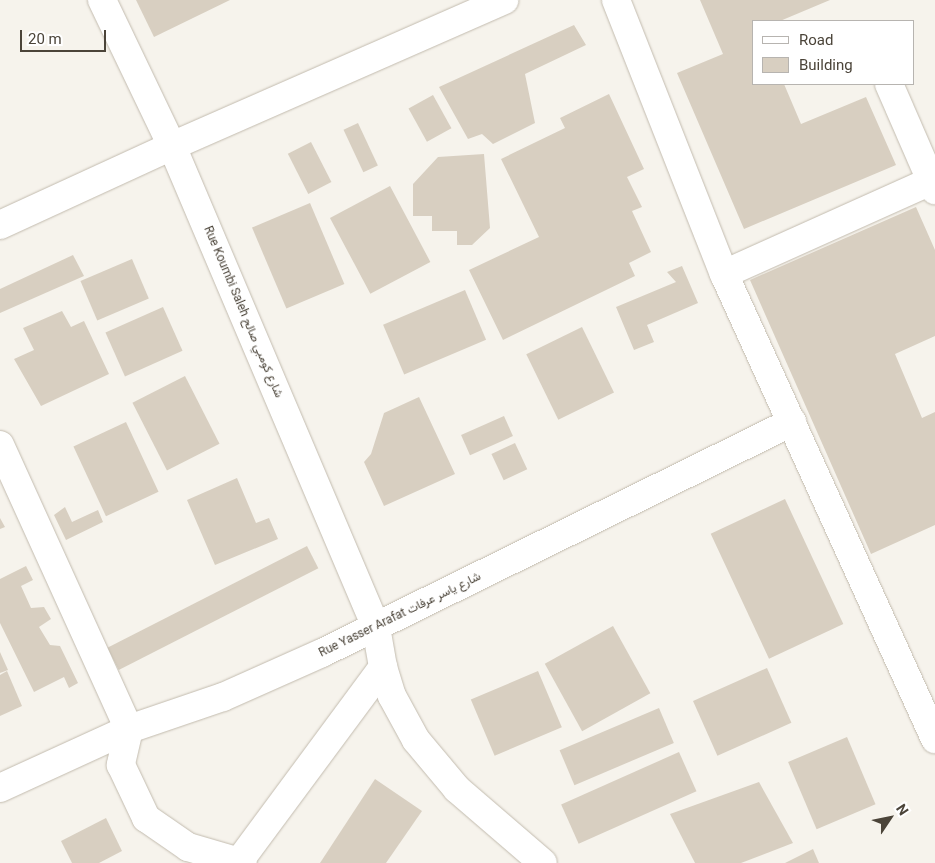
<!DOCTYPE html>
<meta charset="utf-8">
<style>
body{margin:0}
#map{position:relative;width:935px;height:863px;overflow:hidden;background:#f6f3ec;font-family:Roboto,Vazirmatn,sans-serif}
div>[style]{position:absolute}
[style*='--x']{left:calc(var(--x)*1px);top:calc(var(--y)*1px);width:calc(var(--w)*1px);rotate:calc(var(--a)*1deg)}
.building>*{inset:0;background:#d8cfc1;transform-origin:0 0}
.roads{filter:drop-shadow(0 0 1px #c2bbae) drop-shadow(0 0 1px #c2bbae)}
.minor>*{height:28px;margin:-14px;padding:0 14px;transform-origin:14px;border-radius:14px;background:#fff}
span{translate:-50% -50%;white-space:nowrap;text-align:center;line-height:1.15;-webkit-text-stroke:5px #fff;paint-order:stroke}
.street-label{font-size:12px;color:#4b4439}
.legend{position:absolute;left:752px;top:20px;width:162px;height:65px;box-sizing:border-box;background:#fff;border:1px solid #b7b4b0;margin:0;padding:6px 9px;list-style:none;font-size:15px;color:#4b4439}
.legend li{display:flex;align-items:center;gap:10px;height:25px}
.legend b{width:25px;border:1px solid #b7b4b0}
.north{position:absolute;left:865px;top:793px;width:50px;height:50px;-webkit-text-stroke:4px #fff;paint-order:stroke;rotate:56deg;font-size:14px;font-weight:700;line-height:20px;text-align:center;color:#4b4439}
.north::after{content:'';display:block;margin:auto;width:18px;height:22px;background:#4b4439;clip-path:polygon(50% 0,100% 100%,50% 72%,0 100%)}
.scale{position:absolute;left:20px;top:30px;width:86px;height:22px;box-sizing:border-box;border:2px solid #4b4439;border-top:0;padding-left:6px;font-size:15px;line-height:18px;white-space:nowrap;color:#4b4439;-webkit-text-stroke:4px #fff;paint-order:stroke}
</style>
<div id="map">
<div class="building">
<div style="clip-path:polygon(136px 0,230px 0,154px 37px)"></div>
<div style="clip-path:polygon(700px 0,830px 0,780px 21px,754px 21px,754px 84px,784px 84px,801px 124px,866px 97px,896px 165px,744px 229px,677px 73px,723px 54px)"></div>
<div style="clip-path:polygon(574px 25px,586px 45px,525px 74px,535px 123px,493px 144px,482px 134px,468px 139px,439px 87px)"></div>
<div style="clip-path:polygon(609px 94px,644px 169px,627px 177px,642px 207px,632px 211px,651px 252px,629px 263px,635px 276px,503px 340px,469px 270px,539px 237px,501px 159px,565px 128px,560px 118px)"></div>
<div style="left:433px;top:95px;width:38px;height:28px;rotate:61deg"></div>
<div style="left:358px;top:123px;width:47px;height:16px;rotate:65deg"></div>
<div style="left:311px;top:142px;width:45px;height:26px;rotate:63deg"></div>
<div style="clip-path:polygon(484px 154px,490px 228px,472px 245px,457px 245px,457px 231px,432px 231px,432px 216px,413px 216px,413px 184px,438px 157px)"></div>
<div style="left:390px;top:186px;width:86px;height:68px;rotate:62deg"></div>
<div style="left:310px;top:203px;width:88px;height:63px;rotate:67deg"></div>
<div style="clip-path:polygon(916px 207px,935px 250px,935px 336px,895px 354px,922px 418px,935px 412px,935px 525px,871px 554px,750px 280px)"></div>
<div style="clip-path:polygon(73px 255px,84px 276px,0 313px,0 289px)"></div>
<div style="left:132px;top:259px;width:43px;height:56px;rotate:67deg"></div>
<div style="clip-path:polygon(682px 266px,698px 303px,647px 325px,654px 342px,634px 350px,616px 307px,676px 282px,667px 272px)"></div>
<div style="left:465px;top:290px;width:54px;height:89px;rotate:67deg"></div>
<div style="left:163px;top:307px;width:48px;height:63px;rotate:66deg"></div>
<div style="clip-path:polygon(62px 311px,71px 327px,84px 321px,109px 374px,41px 406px,14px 359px,34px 350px,23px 328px)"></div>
<div style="left:582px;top:327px;width:73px;height:62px;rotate:64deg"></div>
<div style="left:185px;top:376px;width:76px;height:59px;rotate:63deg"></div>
<div style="clip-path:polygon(419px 397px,455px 474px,384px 506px,364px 462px,371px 454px,384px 413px)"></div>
<div style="left:504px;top:416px;width:22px;height:47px;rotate:66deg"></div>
<div style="left:126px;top:422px;width:77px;height:58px;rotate:65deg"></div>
<div style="left:515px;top:443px;width:29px;height:26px;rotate:65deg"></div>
<div style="clip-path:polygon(237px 478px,256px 523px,269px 518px,278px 539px,215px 565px,187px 500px)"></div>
<div style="left:785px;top:499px;width:138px;height:82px;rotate:65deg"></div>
<div style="clip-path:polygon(65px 507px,72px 522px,98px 510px,103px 522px,66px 540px,54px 515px)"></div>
<div style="clip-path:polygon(0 518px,5px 527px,0 529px)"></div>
<div style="left:307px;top:546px;width:25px;height:224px;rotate:63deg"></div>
<div style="clip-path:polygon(26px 566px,33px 580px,21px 586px,31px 608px,44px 607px,51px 619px,39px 627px,50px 645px,60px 646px,78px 683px,69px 688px,64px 677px,34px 692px,0 623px,0 579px)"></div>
<div style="left:613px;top:626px;width:77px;height:78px;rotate:61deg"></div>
<div style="clip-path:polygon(0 652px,8px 670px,0 673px)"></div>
<div style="left:767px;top:668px;width:60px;height:81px;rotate:66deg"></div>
<div style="clip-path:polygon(7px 671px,22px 706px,0 716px,0 675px)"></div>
<div style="left:538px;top:671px;width:61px;height:73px;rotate:67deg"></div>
<div style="left:659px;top:708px;width:38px;height:108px;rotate:67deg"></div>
<div style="left:847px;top:737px;width:73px;height:64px;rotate:67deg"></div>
<div style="left:679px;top:752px;width:43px;height:129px;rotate:66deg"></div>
<div style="clip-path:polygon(375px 779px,422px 811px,386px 863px,320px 863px)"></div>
<div style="clip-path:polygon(759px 782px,793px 843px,741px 863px,695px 863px,670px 814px)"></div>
<div style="clip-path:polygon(106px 818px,122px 851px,99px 863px,72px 863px,61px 841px)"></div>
<div style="clip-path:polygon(813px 849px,819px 863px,785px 863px)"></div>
</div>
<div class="roads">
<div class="minor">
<div style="--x:102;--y:0;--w:162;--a:64.4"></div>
<div style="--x:172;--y:146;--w:522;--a:67.02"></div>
<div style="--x:376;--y:627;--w:41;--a:80.1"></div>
<div style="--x:383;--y:667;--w:30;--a:73"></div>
<div style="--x:392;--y:696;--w:50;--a:61.4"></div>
<div style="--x:416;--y:740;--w:64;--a:50.1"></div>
<div style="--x:457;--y:789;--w:113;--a:40.7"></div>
<div style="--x:616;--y:0;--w:295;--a:68.5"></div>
<div style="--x:724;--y:274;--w:511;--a:65.59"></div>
<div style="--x:889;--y:84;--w:116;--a:66.5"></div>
<div style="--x:0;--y:225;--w:189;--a:-24.7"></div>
<div style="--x:172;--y:146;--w:363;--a:-23.7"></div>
<div style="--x:724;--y:274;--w:227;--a:-24.2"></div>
<div style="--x:0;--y:445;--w:312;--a:65.6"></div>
<div style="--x:129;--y:729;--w:37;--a:103"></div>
<div style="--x:121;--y:765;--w:59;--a:64.7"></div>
<div style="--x:146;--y:818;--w:51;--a:34.6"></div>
<div style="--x:188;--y:847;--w:57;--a:16.2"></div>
<div style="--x:0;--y:788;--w:142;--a:-24.6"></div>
<div style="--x:129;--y:729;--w:99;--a:-18.8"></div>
<div style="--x:223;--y:697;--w:108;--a:-24"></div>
<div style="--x:322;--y:653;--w:524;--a:-26.17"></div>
<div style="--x:238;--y:863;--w:244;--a:-53.5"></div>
</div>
</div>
<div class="street-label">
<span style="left:243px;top:312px;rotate:67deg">Rue Koumbi Saleh شارع كومبي صالح</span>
<span style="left:400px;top:615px;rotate:-26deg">Rue Yasser Arafat شارع ياسر عرفات</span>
</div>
<ul class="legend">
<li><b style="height:6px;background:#fff"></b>Road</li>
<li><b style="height:14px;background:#d8cfc1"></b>Building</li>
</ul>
<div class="north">N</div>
<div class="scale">20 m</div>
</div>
